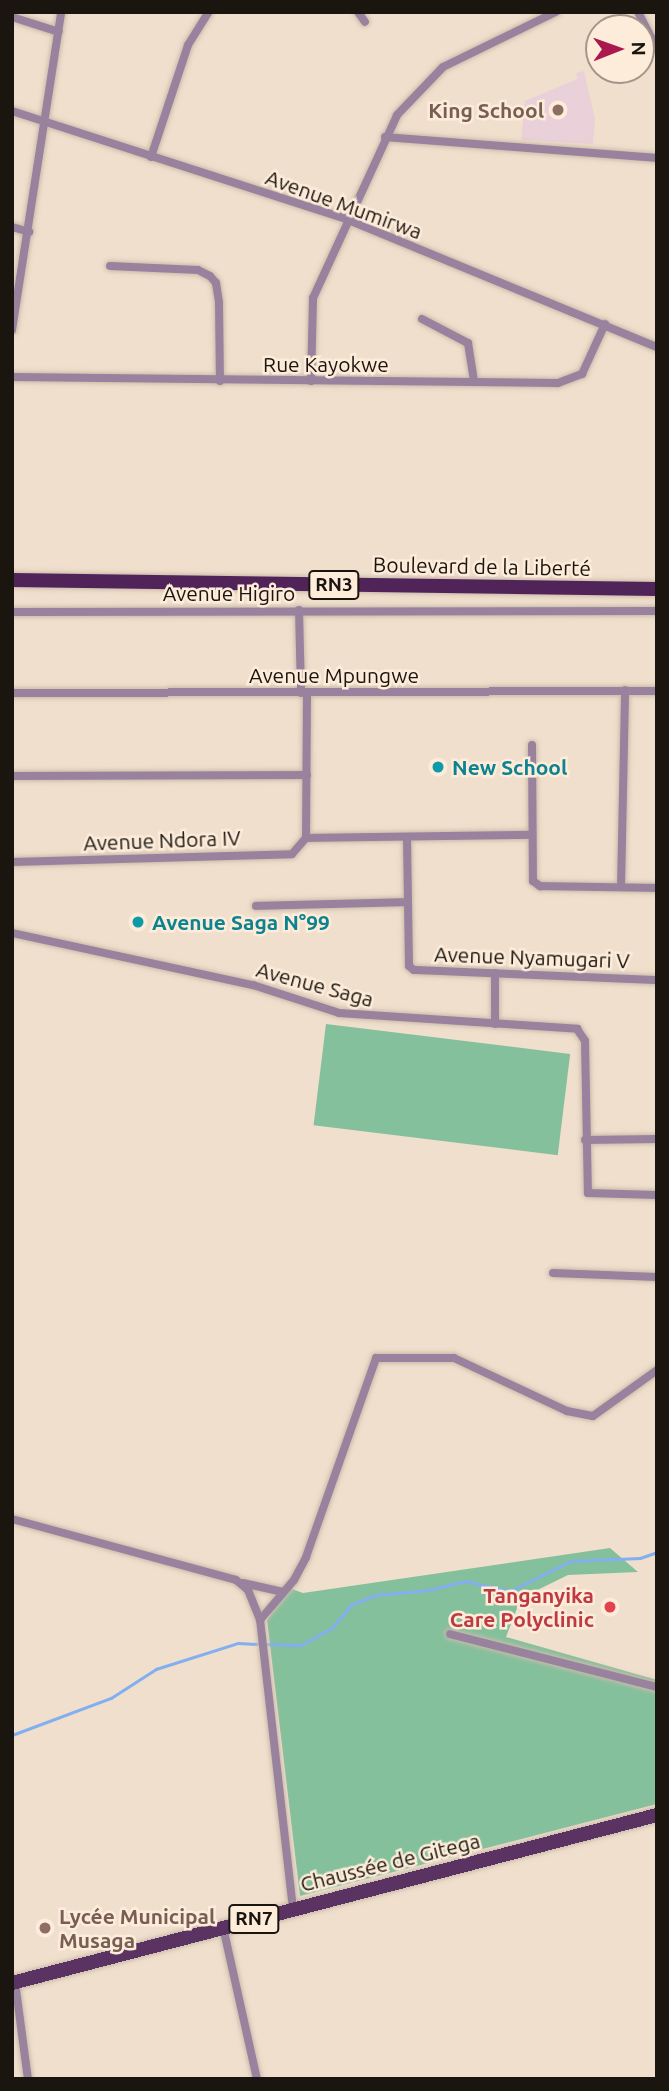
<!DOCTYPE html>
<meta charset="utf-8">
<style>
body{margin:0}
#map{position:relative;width:669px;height:2091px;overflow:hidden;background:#f0dfcd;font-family:Ubuntu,sans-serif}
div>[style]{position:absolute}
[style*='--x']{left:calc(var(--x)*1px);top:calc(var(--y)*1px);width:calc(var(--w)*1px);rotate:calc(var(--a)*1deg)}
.education>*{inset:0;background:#ead0d8}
.green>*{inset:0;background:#85c09c;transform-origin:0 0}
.stream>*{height:2.5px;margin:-1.25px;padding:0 1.25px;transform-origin:1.25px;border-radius:1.25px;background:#83aef0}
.roads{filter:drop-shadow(0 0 2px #cabbab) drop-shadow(0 0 2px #cabbab)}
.minor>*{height:8px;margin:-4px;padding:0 4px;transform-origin:4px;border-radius:4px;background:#99829d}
.primary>*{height:14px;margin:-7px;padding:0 7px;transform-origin:7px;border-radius:7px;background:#5b3363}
.trunk>*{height:14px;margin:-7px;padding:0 7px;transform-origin:7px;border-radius:7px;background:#502458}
.dots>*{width:19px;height:19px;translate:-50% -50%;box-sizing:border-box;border:4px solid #fdecda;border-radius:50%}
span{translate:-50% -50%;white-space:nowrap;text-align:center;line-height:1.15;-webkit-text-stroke:5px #fdecda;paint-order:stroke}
.shield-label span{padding:2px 5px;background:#fdecda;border:2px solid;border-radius:5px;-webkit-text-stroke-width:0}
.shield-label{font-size:19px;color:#1b150f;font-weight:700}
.education-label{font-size:21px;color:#785e54;font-weight:700}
.right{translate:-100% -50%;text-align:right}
.left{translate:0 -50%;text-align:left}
.street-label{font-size:21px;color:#1b150f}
.culture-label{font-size:21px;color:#0d838f;font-weight:700}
.health-label{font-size:21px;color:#be3a42;font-weight:700}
.frame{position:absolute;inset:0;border:14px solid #1b150f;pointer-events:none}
.north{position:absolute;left:585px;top:14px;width:70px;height:70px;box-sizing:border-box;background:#fdecda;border:2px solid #a39689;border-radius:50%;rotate:89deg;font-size:19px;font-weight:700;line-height:28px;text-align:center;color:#1b150f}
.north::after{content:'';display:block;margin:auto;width:24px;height:32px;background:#aa184e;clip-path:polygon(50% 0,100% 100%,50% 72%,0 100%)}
</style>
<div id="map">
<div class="education">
<div style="clip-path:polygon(584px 71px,595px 119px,593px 144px,521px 140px,525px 101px,577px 79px,576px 73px)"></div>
</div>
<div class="green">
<div style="left:326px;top:1024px;width:246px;height:102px;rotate:7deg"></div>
<div style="clip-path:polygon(610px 1548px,638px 1572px,568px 1575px,521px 1598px,506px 1637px,657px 1680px,657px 1804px,300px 1896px,267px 1620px,289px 1588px,303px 1593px)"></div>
</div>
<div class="stream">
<div style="--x:266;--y:1644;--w:35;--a:2"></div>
<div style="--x:301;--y:1645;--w:37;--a:-29"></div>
<div style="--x:333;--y:1627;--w:28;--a:-51"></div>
<div style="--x:351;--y:1605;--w:27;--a:-22"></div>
<div style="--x:376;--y:1595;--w:53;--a:-5.4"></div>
<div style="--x:429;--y:1590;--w:37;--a:-14"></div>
<div style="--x:465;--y:1581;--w:46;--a:12.5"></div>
<div style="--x:510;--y:1591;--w:68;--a:-26.2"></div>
<div style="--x:571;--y:1561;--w:69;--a:-2.5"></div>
<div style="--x:640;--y:1558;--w:18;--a:-19"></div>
<div style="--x:12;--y:1735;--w:106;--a:-20.5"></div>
<div style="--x:111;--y:1698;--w:54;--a:-32.8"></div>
<div style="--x:156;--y:1669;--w:86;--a:-17.6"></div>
<div style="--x:238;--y:1643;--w:21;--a:3"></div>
</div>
<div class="roads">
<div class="minor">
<div style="--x:358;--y:12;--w:12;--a:55"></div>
<div style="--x:638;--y:12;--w:42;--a:62.8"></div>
<div style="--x:12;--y:17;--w:49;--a:17.7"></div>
<div style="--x:12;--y:111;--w:351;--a:17.9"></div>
<div style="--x:346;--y:219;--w:336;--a:22.4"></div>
<div style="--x:385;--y:137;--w:273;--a:4.4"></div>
<div style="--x:151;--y:157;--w:118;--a:-71.7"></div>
<div style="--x:188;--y:45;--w:39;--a:-58"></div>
<div style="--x:12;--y:227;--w:18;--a:16"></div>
<div style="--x:110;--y:266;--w:88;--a:2.6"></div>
<div style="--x:198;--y:270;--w:13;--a:27"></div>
<div style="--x:210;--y:276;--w:9;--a:49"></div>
<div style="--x:216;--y:283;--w:20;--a:81"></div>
<div style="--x:219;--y:303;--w:78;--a:89.3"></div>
<div style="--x:422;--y:319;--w:52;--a:27.6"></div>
<div style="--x:468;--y:343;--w:38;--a:81"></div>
<div style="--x:12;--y:330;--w:322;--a:-81.2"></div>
<div style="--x:12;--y:377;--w:546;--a:0.63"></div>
<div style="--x:558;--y:383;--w:26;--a:-21"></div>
<div style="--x:582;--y:374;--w:55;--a:-65.3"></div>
<div style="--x:311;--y:381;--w:83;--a:-88.6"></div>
<div style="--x:313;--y:298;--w:201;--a:-65.3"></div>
<div style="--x:397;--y:115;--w:66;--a:-46.2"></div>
<div style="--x:443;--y:67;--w:126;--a:-26"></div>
<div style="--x:299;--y:610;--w:83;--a:88.6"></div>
<div style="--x:12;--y:612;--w:645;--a:-0.09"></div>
<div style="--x:12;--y:693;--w:645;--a:-0.18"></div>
<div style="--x:532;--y:745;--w:136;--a:89.6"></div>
<div style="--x:533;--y:881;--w:9;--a:36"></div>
<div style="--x:540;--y:886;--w:117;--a:1"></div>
<div style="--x:12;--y:776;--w:295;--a:-0.2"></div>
<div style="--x:306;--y:838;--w:225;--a:-0.8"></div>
<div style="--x:306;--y:838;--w:145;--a:-89.6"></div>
<div style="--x:407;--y:838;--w:128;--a:89.1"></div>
<div style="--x:409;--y:966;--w:6;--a:39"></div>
<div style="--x:414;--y:970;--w:243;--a:2.4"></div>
<div style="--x:12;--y:862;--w:280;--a:-1.6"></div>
<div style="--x:292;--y:854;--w:21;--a:-49"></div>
<div style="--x:621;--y:887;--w:197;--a:-88.8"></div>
<div style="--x:256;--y:906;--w:151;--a:-1.5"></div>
<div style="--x:12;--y:933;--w:247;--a:12.2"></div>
<div style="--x:253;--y:985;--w:90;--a:18"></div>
<div style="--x:339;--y:1013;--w:239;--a:3.8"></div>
<div style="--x:577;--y:1029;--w:14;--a:56"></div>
<div style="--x:585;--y:1041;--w:152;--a:88.9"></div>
<div style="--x:588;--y:1193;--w:69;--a:1.7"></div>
<div style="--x:495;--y:1024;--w:51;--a:-90"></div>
<div style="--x:585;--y:1140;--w:72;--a:-0.8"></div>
<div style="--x:553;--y:1273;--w:104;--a:2.2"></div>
<div style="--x:12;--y:1519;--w:232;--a:15.2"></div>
<div style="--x:236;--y:1580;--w:16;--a:40"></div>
<div style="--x:248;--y:1590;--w:32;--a:68"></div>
<div style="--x:243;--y:1583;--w:41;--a:12.7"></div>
<div style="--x:450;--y:1634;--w:214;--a:14.4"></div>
<div style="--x:293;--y:1909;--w:291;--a:-96.5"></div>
<div style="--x:260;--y:1620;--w:52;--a:-49.6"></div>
<div style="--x:294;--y:1580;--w:26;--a:-62"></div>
<div style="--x:306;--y:1557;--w:211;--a:-70.6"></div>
<div style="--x:376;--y:1358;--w:78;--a:0"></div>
<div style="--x:454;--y:1358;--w:125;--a:25.1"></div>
<div style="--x:567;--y:1411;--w:26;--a:11"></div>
<div style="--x:593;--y:1416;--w:79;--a:-35.7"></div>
<div style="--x:223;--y:1927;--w:156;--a:77.4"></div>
<div style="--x:15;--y:1982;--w:98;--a:82.4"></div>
</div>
<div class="primary">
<div style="--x:12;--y:1983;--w:667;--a:-14.6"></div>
</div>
<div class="trunk">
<div style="--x:12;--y:580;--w:645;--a:0.8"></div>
</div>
</div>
<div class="dots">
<div style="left:558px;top:110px;background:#8d6e63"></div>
<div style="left:438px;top:767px;background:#0f9aa8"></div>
<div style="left:138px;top:922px;background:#0f9aa8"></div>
<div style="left:610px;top:1607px;background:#e0444e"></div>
<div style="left:45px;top:1928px;background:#8d6e63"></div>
</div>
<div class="shield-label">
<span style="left:334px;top:585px">RN3</span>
<span style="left:254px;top:1919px">RN7</span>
</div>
<div class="education-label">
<span class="right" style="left:544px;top:110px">King School</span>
<span class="left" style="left:59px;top:1928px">Lycée Municipal<br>Musaga</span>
</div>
<div class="street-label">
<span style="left:344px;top:204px;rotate:20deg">Avenue Mumirwa</span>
<span style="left:326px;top:364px">Rue Kayokwe</span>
<span style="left:482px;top:566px;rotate:1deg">Boulevard de la Liberté</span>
<span style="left:229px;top:593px">Avenue Higiro</span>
<span style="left:334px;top:675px">Avenue Mpungwe</span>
<span style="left:162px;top:840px;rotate:-2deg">Avenue Ndora IV</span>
<span style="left:532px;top:957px;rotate:2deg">Avenue Nyamugari V</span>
<span style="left:315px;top:984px;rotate:15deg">Avenue Saga</span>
<span style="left:390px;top:1862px;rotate:-14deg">Chaussée de Gitega</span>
</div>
<div class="culture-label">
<span class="left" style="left:452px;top:767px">New School</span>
<span class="left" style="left:152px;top:922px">Avenue Saga N°99</span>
</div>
<div class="health-label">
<span class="right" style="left:594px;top:1607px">Tanganyika<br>Care Polyclinic</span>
</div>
<div class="frame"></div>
<div class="north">N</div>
</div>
